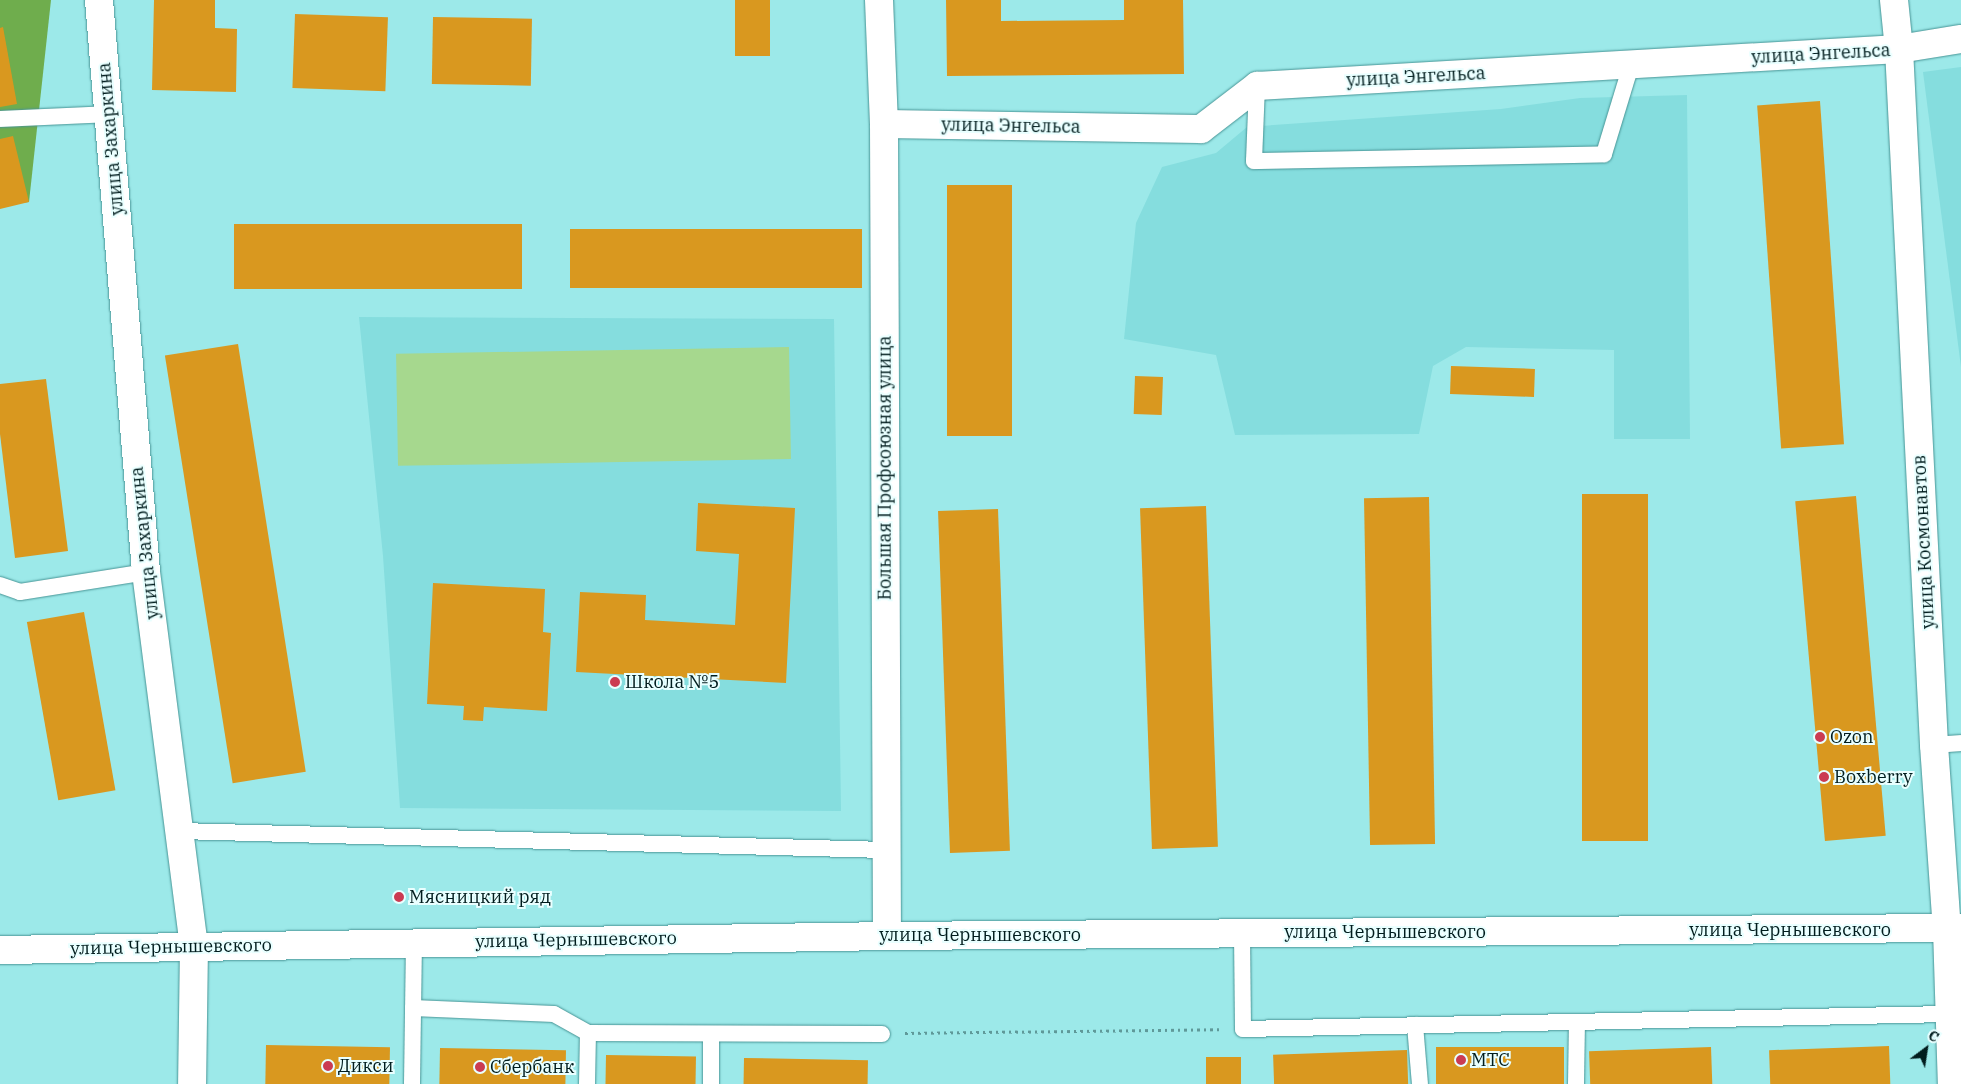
<!DOCTYPE html>
<meta charset="utf-8">
<style>
body{margin:0}
#map{position:relative;width:1961px;height:1084px;overflow:hidden;background:#9ce9e9;font-family:"IBM Plex Serif",serif}
div>[style]{position:absolute}
[style*='--x']{left:calc(var(--x)*1px);top:calc(var(--y)*1px);width:calc(var(--w)*1px);rotate:calc(var(--a)*1deg)}
.built>*{inset:0;background:#85ddde}
.green>*{inset:0;background:#a6d88e;transform-origin:0 0}
.forest>*{inset:0;background:#6fad4d}
.building>*{inset:0;background:#d9981f;transform-origin:0 0}
.path>*{height:3px;margin-top:-1.5px;transform-origin:0;background:repeating-linear-gradient(90deg,#5f9999 0 2.5px,transparent 0 6.5px)}
.roads{filter:drop-shadow(0 0 1px #479495) drop-shadow(0 0 1px #479495)}
.service>*{height:16px;margin:-8px;padding:0 8px;transform-origin:8px;border-radius:8px;background:#fff}
.minor>*{height:28px;margin:-14px;padding:0 14px;transform-origin:14px;border-radius:14px;background:#fff}
.tertiary>*{height:28px;margin:-14px;padding:0 14px;transform-origin:14px;border-radius:14px;background:#fff}
.primary>*{height:28px;margin:-14px;padding:0 14px;transform-origin:14px;border-radius:14px;background:#fff}
.dots>*{width:14px;height:14px;translate:-50% -50%;box-sizing:border-box;border:2px solid #e9ffff;border-radius:50%}
span{translate:-50% -50%;white-space:nowrap;text-align:center;line-height:1.15;-webkit-text-stroke:4px #e9ffff;paint-order:stroke}
.street-label{font-size:18px;color:#001c1d}
.poi-label{font-size:18px;color:#001c1d}
.left{translate:0 -50%;text-align:left}
.north{position:absolute;left:1901px;top:1024px;width:50px;height:50px;-webkit-text-stroke:4px #e9ffff;paint-order:stroke;rotate:31deg;font-size:14px;font-weight:700;line-height:20px;text-align:center;color:#001c1d}
.north::after{content:'';display:block;margin:auto;width:18px;height:22px;background:#001c1d;clip-path:polygon(50% 0,100% 100%,50% 72%,0 100%)}
</style>
<div id="map">
<div class="built">
<div style="clip-path:polygon(1961px 67px,1961px 367px,1923px 72px)"></div>
<div style="clip-path:polygon(1687px 95px,1690px 439px,1614px 439px,1614px 350px,1466px 347px,1433px 366px,1419px 434px,1235px 435px,1216px 355px,1124px 339px,1136px 223px,1162px 167px,1216px 153px,1247px 127px,1501px 109px,1580px 98px)"></div>
<div style="clip-path:polygon(359px 317px,834px 319px,841px 811px,400px 808px,383px 556px)"></div>
</div>
<div class="green">
<div style="left:789px;top:347px;width:112px;height:393px;rotate:89deg"></div>
</div>
<div class="forest">
<div style="clip-path:polygon(0 0,51px 0,29px 202px,0 205px)"></div>
</div>
<div class="building">
<div style="clip-path:polygon(154px 0,215px 0,215px 28px,237px 29px,236px 92px,152px 90px)"></div>
<div style="left:735px;top:0;width:35px;height:56px"></div>
<div style="clip-path:polygon(946px 0,1001px 0,1001px 21px,1124px 20px,1124px 0,1183px 0,1184px 74px,947px 76px)"></div>
<div style="left:295px;top:14px;width:93px;height:74px;rotate:2deg"></div>
<div style="left:433px;top:17px;width:99px;height:67px;rotate:1deg"></div>
<div style="clip-path:polygon(3px 27px,17px 104px,0 107px,0 28px)"></div>
<div style="left:1820px;top:101px;width:344px;height:63px;rotate:86deg"></div>
<div style="clip-path:polygon(13px 136px,29px 202px,0 209px,0 139px)"></div>
<div style="left:947px;top:185px;width:65px;height:251px"></div>
<div style="left:234px;top:224px;width:288px;height:65px"></div>
<div style="left:570px;top:229px;width:292px;height:59px"></div>
<div style="left:238px;top:344px;width:433px;height:74px;rotate:81deg"></div>
<div style="left:1451px;top:366px;width:84px;height:28px;rotate:2deg"></div>
<div style="left:1135px;top:376px;width:28px;height:38px;rotate:2deg"></div>
<div style="clip-path:polygon(46px 379px,68px 551px,15px 558px,0 434px,0 384px)"></div>
<div style="left:1582px;top:494px;width:66px;height:347px"></div>
<div style="left:1856px;top:496px;width:341px;height:61px;rotate:85deg"></div>
<div style="left:1429px;top:497px;width:347px;height:65px;rotate:89deg"></div>
<div style="clip-path:polygon(698px 503px,795px 508px,786px 683px,576px 672px,580px 592px,646px 595px,645px 620px,735px 625px,739px 554px,696px 551px)"></div>
<div style="left:1206px;top:506px;width:341px;height:66px;rotate:88deg"></div>
<div style="left:998px;top:509px;width:342px;height:60px;rotate:88deg"></div>
<div style="clip-path:polygon(433px 583px,545px 589px,543px 632px,551px 633px,547px 711px,484px 707px,483px 721px,463px 720px,464px 706px,427px 704px)"></div>
<div style="left:84px;top:612px;width:181px;height:58px;rotate:80deg"></div>
<div style="left:266px;top:1045px;width:124px;height:39px;rotate:1deg"></div>
<div style="left:1889px;top:1046px;width:38px;height:120px;rotate:88deg"></div>
<div style="left:1436px;top:1047px;width:128px;height:37px"></div>
<div style="left:1711px;top:1047px;width:37px;height:122px;rotate:88deg"></div>
<div style="left:440px;top:1048px;width:126px;height:36px;rotate:1deg"></div>
<div style="left:1407px;top:1050px;width:34px;height:134px;rotate:88deg"></div>
<div style="left:606px;top:1055px;width:90px;height:29px;rotate:1deg"></div>
<div style="left:1206px;top:1057px;width:35px;height:27px"></div>
<div style="left:744px;top:1058px;width:124px;height:26px;rotate:1deg"></div>
</div>
<div class="path">
<div style="--x:905;--y:1033;--w:314;--a:-0.7"></div>
</div>
<div class="roads">
<div class="service">
<div style="--x:1257;--y:86;--w:75;--a:92.3"></div>
<div style="--x:1254;--y:161;--w:350;--a:-1.1"></div>
<div style="--x:1604;--y:154;--w:93;--a:-73.1"></div>
<div style="--x:0;--y:119;--w:109;--a:-2.6"></div>
<div style="--x:0;--y:585;--w:21;--a:19"></div>
<div style="--x:20;--y:592;--w:128;--a:-9"></div>
<div style="--x:1934;--y:745;--w:27;--a:-4"></div>
<div style="--x:179;--y:831;--w:707;--a:1.54"></div>
<div style="--x:1242;--y:933;--w:96;--a:89.4"></div>
<div style="--x:1243;--y:1029;--w:707;--a:-1.22"></div>
<div style="--x:413;--y:1008;--w:141;--a:2.4"></div>
<div style="--x:554;--y:1014;--w:39;--a:29"></div>
<div style="--x:588;--y:1033;--w:294;--a:0.2"></div>
<div style="--x:1415;--y:1025;--w:59;--a:85.2"></div>
<div style="--x:711;--y:1035;--w:49;--a:90"></div>
<div style="--x:412;--y:1084;--w:141;--a:-89.2"></div>
<div style="--x:587;--y:1084;--w:51;--a:-88.9"></div>
<div style="--x:1576;--y:1084;--w:62;--a:-89.1"></div>
</div>
<div class="minor">
<div style="--x:879;--y:0;--w:124;--a:87.7"></div>
<div style="--x:884;--y:124;--w:812;--a:89.79"></div>
<div style="--x:1894;--y:0;--w:49;--a:84.2"></div>
<div style="--x:1899;--y:49;--w:697;--a:87.12"></div>
<div style="--x:1934;--y:745;--w:184;--a:86"></div>
<div style="--x:1947;--y:929;--w:155;--a:88.2"></div>
<div style="--x:884;--y:124;--w:317;--a:0.9"></div>
<div style="--x:1201;--y:129;--w:71;--a:-37.5"></div>
<div style="--x:1257;--y:86;--w:643;--a:-3.3"></div>
<div style="--x:1899;--y:49;--w:63;--a:-9.2"></div>
</div>
<div class="tertiary">
<div style="--x:99;--y:0;--w:574;--a:85.3"></div>
<div style="--x:146;--y:572;--w:377;--a:82.7"></div>
<div style="--x:194;--y:946;--w:138;--a:90.8"></div>
</div>
<div class="primary">
<div style="--x:0;--y:950;--w:887;--a:-0.9"></div>
<div style="--x:887;--y:936;--w:1074;--a:-0.43"></div>
</div>
</div>
<div class="dots">
<div style="left:615px;top:682px;background:#cb3b52"></div>
<div style="left:1820px;top:737px;background:#cb3b52"></div>
<div style="left:1824px;top:777px;background:#cb3b52"></div>
<div style="left:399px;top:897px;background:#cb3b52"></div>
<div style="left:1461px;top:1060px;background:#cb3b52"></div>
<div style="left:328px;top:1066px;background:#cb3b52"></div>
<div style="left:480px;top:1067px;background:#cb3b52"></div>
</div>
<div class="street-label">
<span style="left:1821px;top:54px;rotate:-3deg">улица Энгельса</span>
<span style="left:1416px;top:77px;rotate:-3deg">улица Энгельса</span>
<span style="left:1011px;top:126px;rotate:1deg">улица Энгельса</span>
<span style="left:111px;top:139px;rotate:-95deg">улица Захаркина</span>
<span style="left:885px;top:468px;rotate:-90deg">Большая Профсоюзная улица</span>
<span style="left:1924px;top:542px;rotate:-93deg">улица Космонавтов</span>
<span style="left:145px;top:543px;rotate:-96deg">улица Захаркина</span>
<span style="left:1790px;top:930px">улица Чернышевского</span>
<span style="left:1385px;top:932px">улица Чернышевского</span>
<span style="left:980px;top:935px">улица Чернышевского</span>
<span style="left:576px;top:940px;rotate:-1deg">улица Чернышевского</span>
<span style="left:171px;top:947px;rotate:-1deg">улица Чернышевского</span>
</div>
<div class="poi-label">
<span class="left" style="left:625px;top:682px">Школа №5</span>
<span class="left" style="left:1830px;top:737px">Ozon</span>
<span class="left" style="left:1834px;top:777px">Boxberry</span>
<span class="left" style="left:409px;top:897px">Мясницкий ряд</span>
<span class="left" style="left:1471px;top:1060px">МТС</span>
<span class="left" style="left:338px;top:1066px">Дикси</span>
<span class="left" style="left:490px;top:1067px">Сбербанк</span>
</div>
<div class="north">С</div>
</div>
